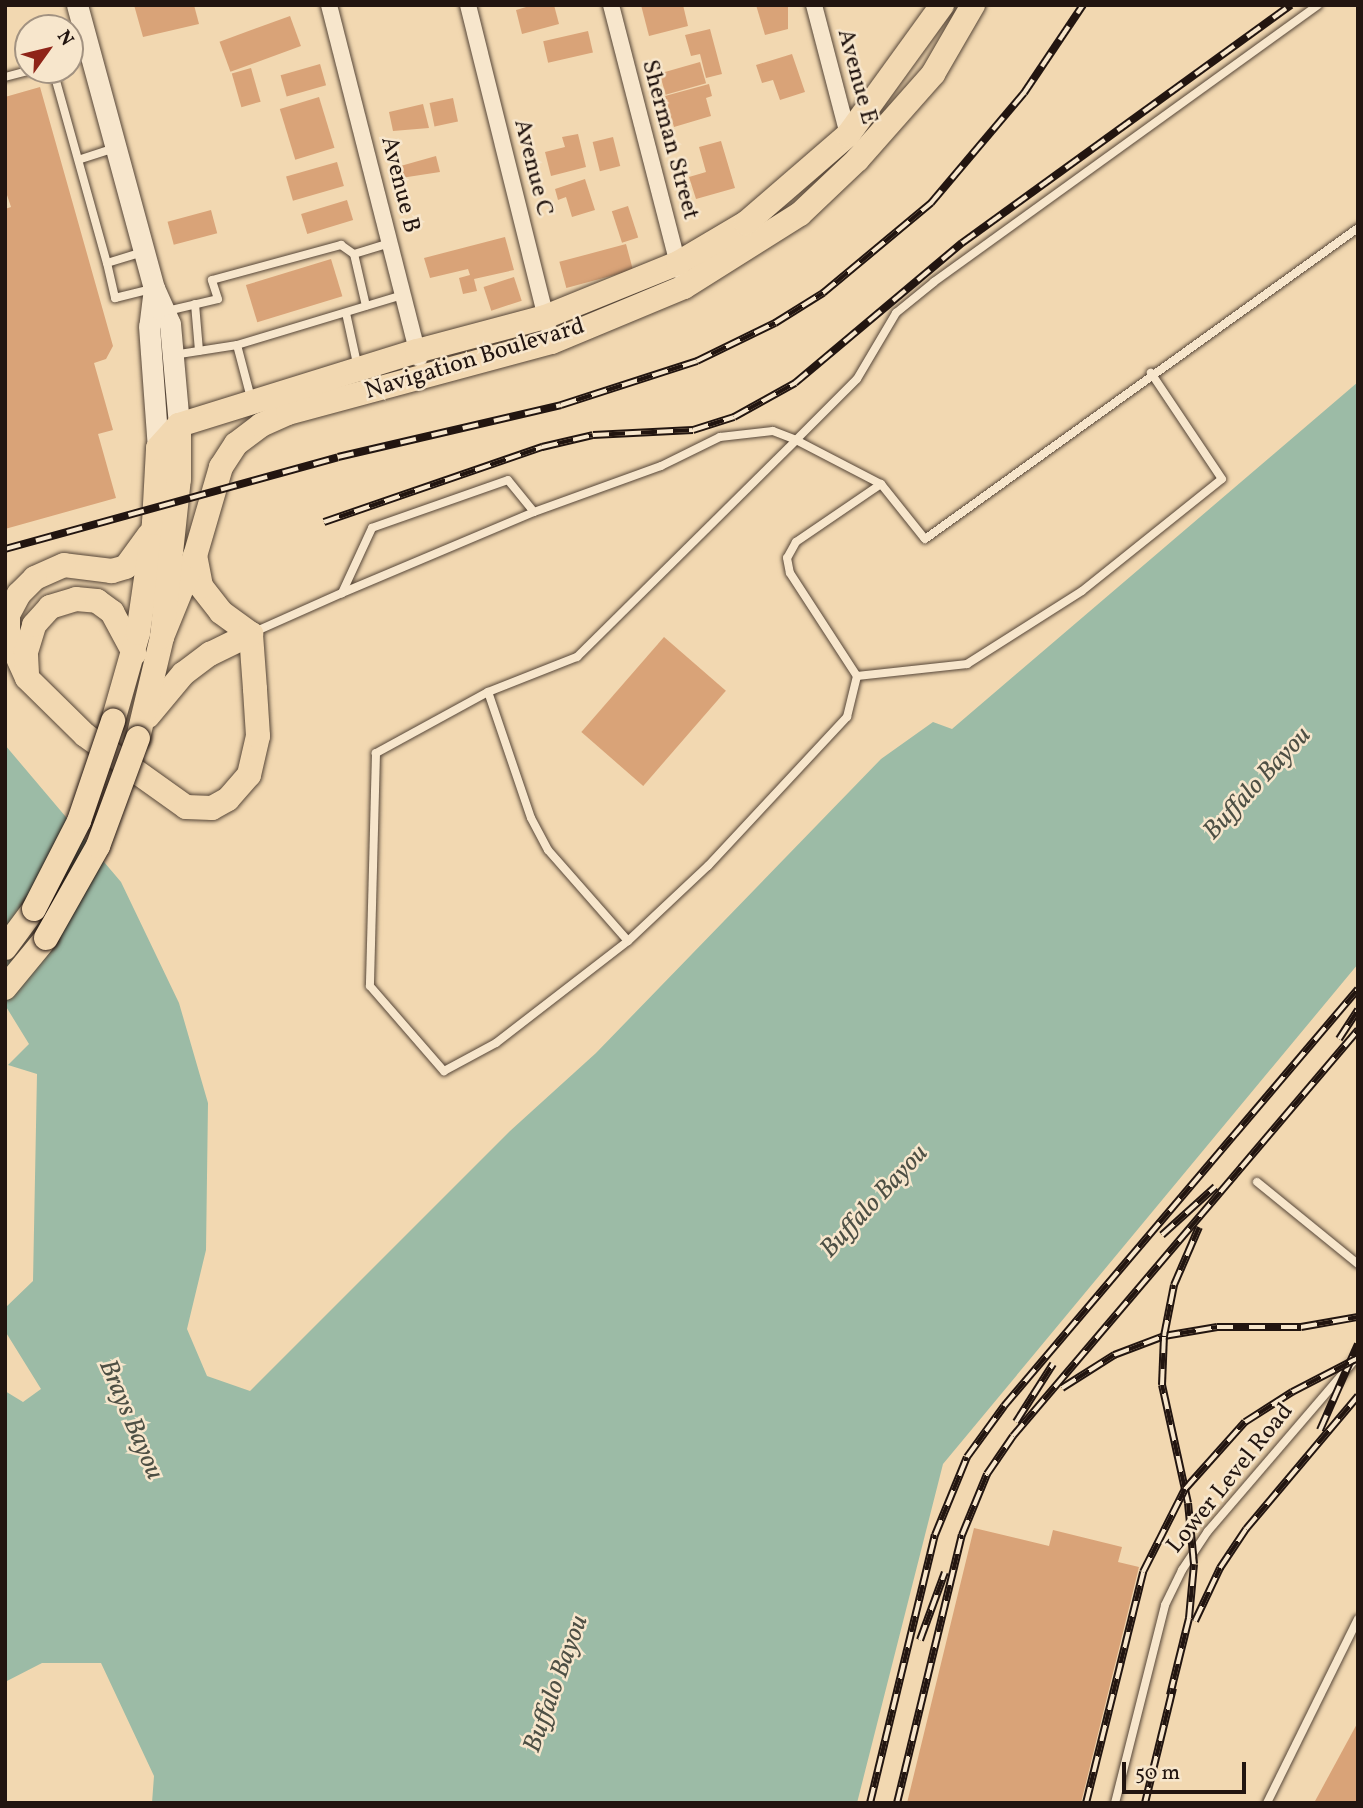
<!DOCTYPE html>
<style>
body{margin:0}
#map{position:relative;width:1363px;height:1808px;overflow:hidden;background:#f2d8b1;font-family:Vollkorn,serif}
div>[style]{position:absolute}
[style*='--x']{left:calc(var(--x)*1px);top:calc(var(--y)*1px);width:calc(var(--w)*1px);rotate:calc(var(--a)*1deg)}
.water>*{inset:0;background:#9cbba6}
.building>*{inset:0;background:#d9a378;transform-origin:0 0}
.roads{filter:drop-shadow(0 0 2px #564638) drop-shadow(0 0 2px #564638)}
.lane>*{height:8px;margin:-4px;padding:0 4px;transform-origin:4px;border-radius:4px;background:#f7e6cc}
.street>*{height:16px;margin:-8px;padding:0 8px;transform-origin:8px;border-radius:8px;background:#f7e6cc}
.secondary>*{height:21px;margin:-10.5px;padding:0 10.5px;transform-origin:10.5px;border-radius:10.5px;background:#f7e6cc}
.primary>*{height:24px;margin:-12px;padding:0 12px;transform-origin:12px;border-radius:12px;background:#f2d8b1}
.rail>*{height:8px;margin-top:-4px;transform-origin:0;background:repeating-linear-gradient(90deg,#f7e6cc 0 16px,#221510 0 32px);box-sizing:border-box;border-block:2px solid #221510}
.bridges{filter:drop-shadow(0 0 2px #221510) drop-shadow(0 0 2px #221510)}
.primary-bridge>*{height:24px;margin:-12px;padding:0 12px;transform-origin:12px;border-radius:12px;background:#f2d8b1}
span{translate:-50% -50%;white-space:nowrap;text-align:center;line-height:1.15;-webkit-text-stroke:5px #f7e6cc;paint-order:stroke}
.street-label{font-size:24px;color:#221510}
.water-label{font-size:26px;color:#4d4f44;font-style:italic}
.frame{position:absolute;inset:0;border:7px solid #221510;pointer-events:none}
.north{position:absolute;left:14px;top:14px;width:70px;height:70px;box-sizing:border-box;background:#f7e6cc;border:2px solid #a29281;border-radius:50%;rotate:56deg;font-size:19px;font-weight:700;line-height:28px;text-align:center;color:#221510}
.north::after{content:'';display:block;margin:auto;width:24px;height:32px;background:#8f2418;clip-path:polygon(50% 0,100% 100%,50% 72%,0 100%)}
.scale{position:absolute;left:1122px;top:1762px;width:124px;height:32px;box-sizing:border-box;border:4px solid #221510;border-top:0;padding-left:9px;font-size:21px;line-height:24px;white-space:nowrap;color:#221510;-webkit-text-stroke:5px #f7e6cc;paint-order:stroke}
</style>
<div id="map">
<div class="water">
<div style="clip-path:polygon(1358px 382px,1358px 964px,943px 1464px,857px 1803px,152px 1803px,154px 1776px,101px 1663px,42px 1663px,5px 1682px,5px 1391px,23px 1402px,41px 1389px,5px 1331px,5px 1308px,33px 1281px,37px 1074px,8px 1065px,29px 1044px,5px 1005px,5px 745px,121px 882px,179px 1003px,208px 1103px,206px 1250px,187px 1329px,207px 1376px,250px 1391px,510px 1131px,596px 1053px,881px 759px,933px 722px,952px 729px)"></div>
</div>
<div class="building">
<div style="clip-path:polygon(134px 5px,194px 5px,199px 24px,143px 37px)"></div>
<div style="clip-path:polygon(533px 5px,554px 5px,559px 24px,522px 34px,516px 10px)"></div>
<div style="clip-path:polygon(641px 5px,683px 5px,688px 26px,649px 36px)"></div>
<div style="clip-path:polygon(756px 5px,788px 6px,788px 29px,765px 35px)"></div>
<div style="left:290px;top:16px;width:32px;height:75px;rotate:70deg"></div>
<div style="clip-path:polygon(710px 29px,722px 74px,706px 78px,700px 54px,691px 56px,685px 35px)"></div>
<div style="left:588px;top:31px;width:22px;height:46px;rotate:77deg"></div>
<div style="clip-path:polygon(792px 54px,805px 92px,780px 100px,773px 80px,762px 83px,756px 65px)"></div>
<div style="left:700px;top:62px;width:22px;height:42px;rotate:74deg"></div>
<div style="left:320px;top:64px;width:22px;height:41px;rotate:74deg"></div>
<div style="left:251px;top:68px;width:35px;height:20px;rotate:74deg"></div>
<div style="clip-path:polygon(709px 84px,712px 96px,706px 98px,711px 116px,674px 127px,665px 96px)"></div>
<div style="clip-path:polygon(40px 87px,113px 346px,106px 359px,94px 363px,113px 430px,98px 434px,116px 498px,5px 529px,5px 209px,11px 207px,5px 189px,5px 97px)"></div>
<div style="left:319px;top:97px;width:53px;height:41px;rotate:73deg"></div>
<div style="left:453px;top:98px;width:24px;height:24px;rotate:78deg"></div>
<div style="clip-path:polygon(423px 104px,429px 128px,393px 131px,389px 112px)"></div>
<div style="clip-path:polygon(578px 134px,586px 167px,551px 176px,545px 152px,565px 147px,562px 137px)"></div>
<div style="left:613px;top:137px;width:30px;height:21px;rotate:76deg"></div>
<div style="clip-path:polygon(721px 141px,735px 188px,696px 199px,689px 177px,706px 172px,699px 147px)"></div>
<div style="clip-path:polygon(436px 156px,440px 172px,401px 178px,397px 167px)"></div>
<div style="left:337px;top:162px;width:25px;height:53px;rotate:74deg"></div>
<div style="clip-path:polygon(585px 179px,595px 210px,572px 217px,566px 197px,558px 200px,555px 189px)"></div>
<div style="left:347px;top:200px;width:21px;height:48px;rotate:73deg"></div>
<div style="left:628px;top:206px;width:33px;height:17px;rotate:72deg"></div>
<div style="left:211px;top:210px;width:24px;height:45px;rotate:75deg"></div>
<div style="clip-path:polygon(505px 237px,514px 270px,474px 279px,477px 291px,463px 294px,459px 278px,470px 275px,468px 269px,430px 278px,424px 258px)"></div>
<div style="left:626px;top:244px;width:27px;height:69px;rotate:75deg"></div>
<div style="left:331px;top:259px;width:39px;height:89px;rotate:73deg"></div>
<div style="left:514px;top:277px;width:25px;height:32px;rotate:72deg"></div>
<div style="left:664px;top:637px;width:82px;height:126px;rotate:41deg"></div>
<div style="clip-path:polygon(974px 1528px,1049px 1546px,1053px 1530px,1122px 1547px,1118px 1562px,1139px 1567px,1081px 1803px,907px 1803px)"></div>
<div style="clip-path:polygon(1358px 1722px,1358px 1803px,1314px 1803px)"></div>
</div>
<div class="roads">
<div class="lane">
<div style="--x:70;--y:59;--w:18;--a:-13"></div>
<div style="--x:53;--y:70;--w:200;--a:74.4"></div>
<div style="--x:107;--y:263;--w:38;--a:-17"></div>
<div style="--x:5;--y:77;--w:27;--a:-15"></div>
<div style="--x:81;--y:159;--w:36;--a:-18"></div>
<div style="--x:354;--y:254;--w:53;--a:77"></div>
<div style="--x:107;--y:263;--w:36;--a:77"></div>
<div style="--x:115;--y:298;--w:37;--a:-14"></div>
<div style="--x:195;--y:304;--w:47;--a:85.1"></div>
<div style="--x:167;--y:311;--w:52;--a:-13.2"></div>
<div style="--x:218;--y:299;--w:20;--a:-108"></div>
<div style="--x:212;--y:280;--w:134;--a:-15.2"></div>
<div style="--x:341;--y:245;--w:16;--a:35"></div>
<div style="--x:354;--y:254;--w:38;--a:-17"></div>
<div style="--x:346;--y:313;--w:56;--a:77.7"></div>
<div style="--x:237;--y:345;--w:173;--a:-16.8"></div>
<div style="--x:173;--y:355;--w:65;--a:-8.9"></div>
<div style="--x:237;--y:345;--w:55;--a:75.2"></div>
<div style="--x:881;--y:484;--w:103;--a:145.7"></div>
<div style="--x:796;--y:542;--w:18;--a:119"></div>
<div style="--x:787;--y:558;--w:15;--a:79"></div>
<div style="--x:790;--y:573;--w:123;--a:57"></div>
<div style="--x:857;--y:676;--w:111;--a:-6.2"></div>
<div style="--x:967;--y:664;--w:136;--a:-32.4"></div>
<div style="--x:1082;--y:591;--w:179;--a:-38.7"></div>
<div style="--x:1222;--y:479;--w:128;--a:-123.8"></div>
<div style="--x:534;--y:512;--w:41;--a:-129.1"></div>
<div style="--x:508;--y:480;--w:144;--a:160.6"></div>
<div style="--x:372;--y:528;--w:72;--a:114.8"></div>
<div style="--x:342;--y:593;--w:208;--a:-22.9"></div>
<div style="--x:534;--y:512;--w:135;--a:-19.9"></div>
<div style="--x:661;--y:466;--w:66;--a:-26.2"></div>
<div style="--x:720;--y:437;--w:53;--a:-6.5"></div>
<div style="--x:773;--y:431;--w:25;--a:21"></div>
<div style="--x:796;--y:440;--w:86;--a:-45"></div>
<div style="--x:857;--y:379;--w:77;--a:-59.4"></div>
<div style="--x:896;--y:313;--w:49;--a:-39.2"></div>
<div style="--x:934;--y:282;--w:473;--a:-35.8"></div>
<div style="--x:252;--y:633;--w:98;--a:-24"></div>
<div style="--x:488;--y:692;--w:128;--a:151.4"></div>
<div style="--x:376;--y:753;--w:233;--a:91.5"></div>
<div style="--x:370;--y:986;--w:113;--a:49"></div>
<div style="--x:444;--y:1071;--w:59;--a:-28.3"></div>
<div style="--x:496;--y:1043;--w:167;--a:-37.7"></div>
<div style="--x:628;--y:941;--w:110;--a:-43.2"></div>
<div style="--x:708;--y:866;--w:204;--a:-47"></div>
<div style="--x:847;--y:717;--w:42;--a:-76.3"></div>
<div style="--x:628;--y:941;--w:121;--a:-131.3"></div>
<div style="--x:548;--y:850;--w:36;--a:-118"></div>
<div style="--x:531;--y:818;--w:133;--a:-108.8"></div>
<div style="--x:488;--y:692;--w:96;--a:-21.5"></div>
<div style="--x:577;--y:657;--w:308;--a:-44.7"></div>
<div style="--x:796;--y:440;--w:96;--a:27.4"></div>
<div style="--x:881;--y:484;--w:70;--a:51.3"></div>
<div style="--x:925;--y:539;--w:533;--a:-35.69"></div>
<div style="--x:1257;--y:1182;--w:130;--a:39.1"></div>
<div style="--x:1115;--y:1803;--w:204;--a:-75.8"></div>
<div style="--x:1165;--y:1605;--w:39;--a:-64"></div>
<div style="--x:1182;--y:1570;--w:47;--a:-56.3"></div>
<div style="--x:1208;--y:1531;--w:230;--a:-49.4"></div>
<div style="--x:1267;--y:1803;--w:205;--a:-63.7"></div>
</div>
<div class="street">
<div style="--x:329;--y:5;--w:365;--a:75.7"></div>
<div style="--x:468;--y:5;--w:331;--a:76"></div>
<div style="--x:611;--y:5;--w:275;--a:75.5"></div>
<div style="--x:814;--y:5;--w:138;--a:75.3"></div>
</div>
<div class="secondary">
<div style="--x:77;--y:5;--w:293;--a:74.8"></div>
<div style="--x:154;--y:288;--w:39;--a:66"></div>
<div style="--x:170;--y:324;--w:101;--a:84.9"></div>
<div style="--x:154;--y:288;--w:38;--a:97"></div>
<div style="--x:149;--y:326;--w:122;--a:85.8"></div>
</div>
<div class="primary">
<div style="--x:149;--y:535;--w:39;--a:126"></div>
<div style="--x:126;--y:567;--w:15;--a:164"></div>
<div style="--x:112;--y:571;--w:48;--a:-172.9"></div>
<div style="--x:64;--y:565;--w:32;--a:156"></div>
<div style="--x:35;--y:578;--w:23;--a:135"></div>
<div style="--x:19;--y:594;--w:24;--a:118"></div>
<div style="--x:8;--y:615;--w:21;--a:90"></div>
<div style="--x:8;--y:636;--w:46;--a:65.7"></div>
<div style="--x:27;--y:678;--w:81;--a:44.5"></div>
<div style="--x:85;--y:735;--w:124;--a:35.5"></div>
<div style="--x:186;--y:807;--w:26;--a:2"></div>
<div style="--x:212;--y:808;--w:18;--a:-29"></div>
<div style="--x:228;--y:799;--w:32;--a:-49"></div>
<div style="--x:249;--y:775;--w:40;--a:-77"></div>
<div style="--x:258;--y:736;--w:47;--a:-93.7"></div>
<div style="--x:255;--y:689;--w:55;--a:-94.2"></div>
<div style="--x:251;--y:634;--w:37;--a:-144"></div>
<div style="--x:221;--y:612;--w:33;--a:-128"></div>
<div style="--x:201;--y:586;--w:31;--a:-101"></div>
<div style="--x:162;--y:637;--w:87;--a:-67.8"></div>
<div style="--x:195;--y:556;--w:93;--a:-73.7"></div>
<div style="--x:221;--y:467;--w:27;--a:-57"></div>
<div style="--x:236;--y:444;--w:31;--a:-37"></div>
<div style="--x:261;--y:425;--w:30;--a:-24"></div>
<div style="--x:288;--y:413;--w:273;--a:-15.1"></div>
<div style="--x:552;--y:342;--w:143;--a:-22.6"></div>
<div style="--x:684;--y:287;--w:137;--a:-32.2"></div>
<div style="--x:800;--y:214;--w:79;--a:-43.5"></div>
<div style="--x:857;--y:160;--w:115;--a:-48.5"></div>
<div style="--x:933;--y:74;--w:80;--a:-59.9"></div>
<div style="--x:27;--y:674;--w:22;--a:-93"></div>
<div style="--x:26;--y:652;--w:28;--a:-73"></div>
<div style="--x:34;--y:625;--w:24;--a:-48"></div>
<div style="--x:50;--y:607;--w:27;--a:-17"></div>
<div style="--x:76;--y:599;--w:21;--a:5"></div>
<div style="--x:97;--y:601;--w:19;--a:36"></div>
<div style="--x:112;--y:612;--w:47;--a:61.8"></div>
<div style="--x:148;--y:716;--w:55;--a:-50.2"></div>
<div style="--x:183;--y:674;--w:34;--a:-37"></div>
<div style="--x:210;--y:654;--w:46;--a:-26"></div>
<div style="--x:113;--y:721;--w:91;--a:-74.1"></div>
<div style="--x:138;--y:633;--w:111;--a:-81.7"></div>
<div style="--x:154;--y:523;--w:75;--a:-86.9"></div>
<div style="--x:158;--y:448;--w:31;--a:-48"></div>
<div style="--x:179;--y:425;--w:249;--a:-17.3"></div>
<div style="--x:417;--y:351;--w:132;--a:-14.9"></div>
<div style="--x:545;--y:317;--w:144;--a:-22.1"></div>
<div style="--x:678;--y:263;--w:79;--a:-30.5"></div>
<div style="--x:746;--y:223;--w:135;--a:-40.8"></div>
<div style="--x:848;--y:135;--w:160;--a:-54.1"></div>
<div style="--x:138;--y:738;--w:104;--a:-76.6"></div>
<div style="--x:162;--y:637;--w:159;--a:-83.9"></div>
<div style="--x:179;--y:479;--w:54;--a:-90"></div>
<div style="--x:5;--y:948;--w:49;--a:-53.4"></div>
<div style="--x:5;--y:988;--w:65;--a:-50.6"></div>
</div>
</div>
<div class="rail">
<div style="--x:324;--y:522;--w:231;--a:-19"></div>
<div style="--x:542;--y:447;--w:52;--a:-13.2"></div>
<div style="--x:593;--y:435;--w:100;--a:-2.9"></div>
<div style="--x:693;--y:430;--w:43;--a:-17.6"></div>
<div style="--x:734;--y:417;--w:70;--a:-29.1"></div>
<div style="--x:795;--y:383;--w:218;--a:-40"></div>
<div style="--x:962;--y:243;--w:406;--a:-35.9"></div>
<div style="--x:5;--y:549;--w:345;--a:-15.4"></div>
<div style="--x:338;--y:457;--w:229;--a:-13.1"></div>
<div style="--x:561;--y:405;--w:143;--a:-17.9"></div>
<div style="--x:697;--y:361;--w:87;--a:-26"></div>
<div style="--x:775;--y:323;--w:57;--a:-32"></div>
<div style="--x:823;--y:293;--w:141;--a:-39.8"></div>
<div style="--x:931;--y:203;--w:144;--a:-49.8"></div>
<div style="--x:1024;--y:93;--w:106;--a:-56.2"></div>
<div style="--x:1339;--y:1039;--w:35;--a:-57"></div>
<div style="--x:1162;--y:1235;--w:72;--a:-42.2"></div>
<div style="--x:1062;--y:1388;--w:62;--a:-32.4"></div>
<div style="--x:1114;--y:1355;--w:53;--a:-20.8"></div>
<div style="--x:1164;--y:1336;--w:54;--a:-9.6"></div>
<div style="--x:1217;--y:1327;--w:84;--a:0"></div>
<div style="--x:1301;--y:1327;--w:58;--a:-10"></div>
<div style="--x:1016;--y:1422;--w:69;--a:-57.5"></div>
<div style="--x:1320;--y:1430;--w:94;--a:-66.2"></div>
<div style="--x:1195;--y:1621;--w:59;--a:-64.7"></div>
<div style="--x:1220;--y:1568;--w:47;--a:-56.3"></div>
<div style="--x:1246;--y:1529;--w:174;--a:-49.9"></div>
<div style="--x:920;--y:1640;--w:72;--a:-69.8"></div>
<div style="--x:1170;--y:1695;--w:79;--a:-76.1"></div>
<div style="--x:1189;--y:1618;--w:54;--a:-84.7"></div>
<div style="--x:1194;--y:1564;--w:61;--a:-95.6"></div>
<div style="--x:1188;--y:1503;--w:121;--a:-102.4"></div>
<div style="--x:1162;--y:1385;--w:49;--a:-87.7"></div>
<div style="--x:1164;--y:1336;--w:52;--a:-78.9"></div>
<div style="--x:1174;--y:1285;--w:63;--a:-66.7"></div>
<div style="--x:870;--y:1803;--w:276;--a:-76.4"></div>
<div style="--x:935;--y:1535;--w:84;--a:-67.7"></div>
<div style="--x:967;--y:1457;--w:63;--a:-54"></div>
<div style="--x:1004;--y:1406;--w:547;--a:-49.67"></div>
<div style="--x:897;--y:1803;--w:276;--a:-76.4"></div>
<div style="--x:962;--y:1535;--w:66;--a:-67.7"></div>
<div style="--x:987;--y:1474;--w:46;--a:-55.6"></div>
<div style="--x:1013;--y:1436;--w:533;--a:-49.64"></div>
<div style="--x:1086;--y:1803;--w:238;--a:-76.1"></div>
<div style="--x:1143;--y:1572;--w:93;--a:-63.2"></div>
<div style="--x:1185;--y:1489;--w:90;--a:-48.2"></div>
<div style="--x:1245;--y:1422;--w:56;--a:-32.6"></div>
<div style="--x:1292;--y:1392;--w:74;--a:-27.3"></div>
<div style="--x:1145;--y:1803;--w:118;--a:-76.3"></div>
</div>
<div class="bridges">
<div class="primary-bridge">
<div style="--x:34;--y:909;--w:99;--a:-62.9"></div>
<div style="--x:79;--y:821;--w:106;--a:-71.2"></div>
<div style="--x:46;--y:938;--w:106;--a:-60.5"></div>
<div style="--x:98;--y:846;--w:115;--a:-69.7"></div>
</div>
</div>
<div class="street-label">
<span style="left:856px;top:77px;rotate:75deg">Avenue E</span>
<span style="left:669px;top:140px;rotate:75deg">Sherman Street</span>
<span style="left:532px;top:168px;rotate:76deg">Avenue C</span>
<span style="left:399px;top:185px;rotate:76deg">Avenue B</span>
<span style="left:475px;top:360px;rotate:-17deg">Navigation Boulevard</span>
<span style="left:1231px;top:1479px;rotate:-51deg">Lower Level Road</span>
</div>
<div class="water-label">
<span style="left:1258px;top:784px;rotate:-47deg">Buffalo Bayou</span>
<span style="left:875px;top:1202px;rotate:-47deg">Buffalo Bayou</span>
<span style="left:130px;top:1420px;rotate:67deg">Brays Bayou</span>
<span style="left:557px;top:1684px;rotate:-70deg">Buffalo Bayou</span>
</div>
<div class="frame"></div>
<div class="north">N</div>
<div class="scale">50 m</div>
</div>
